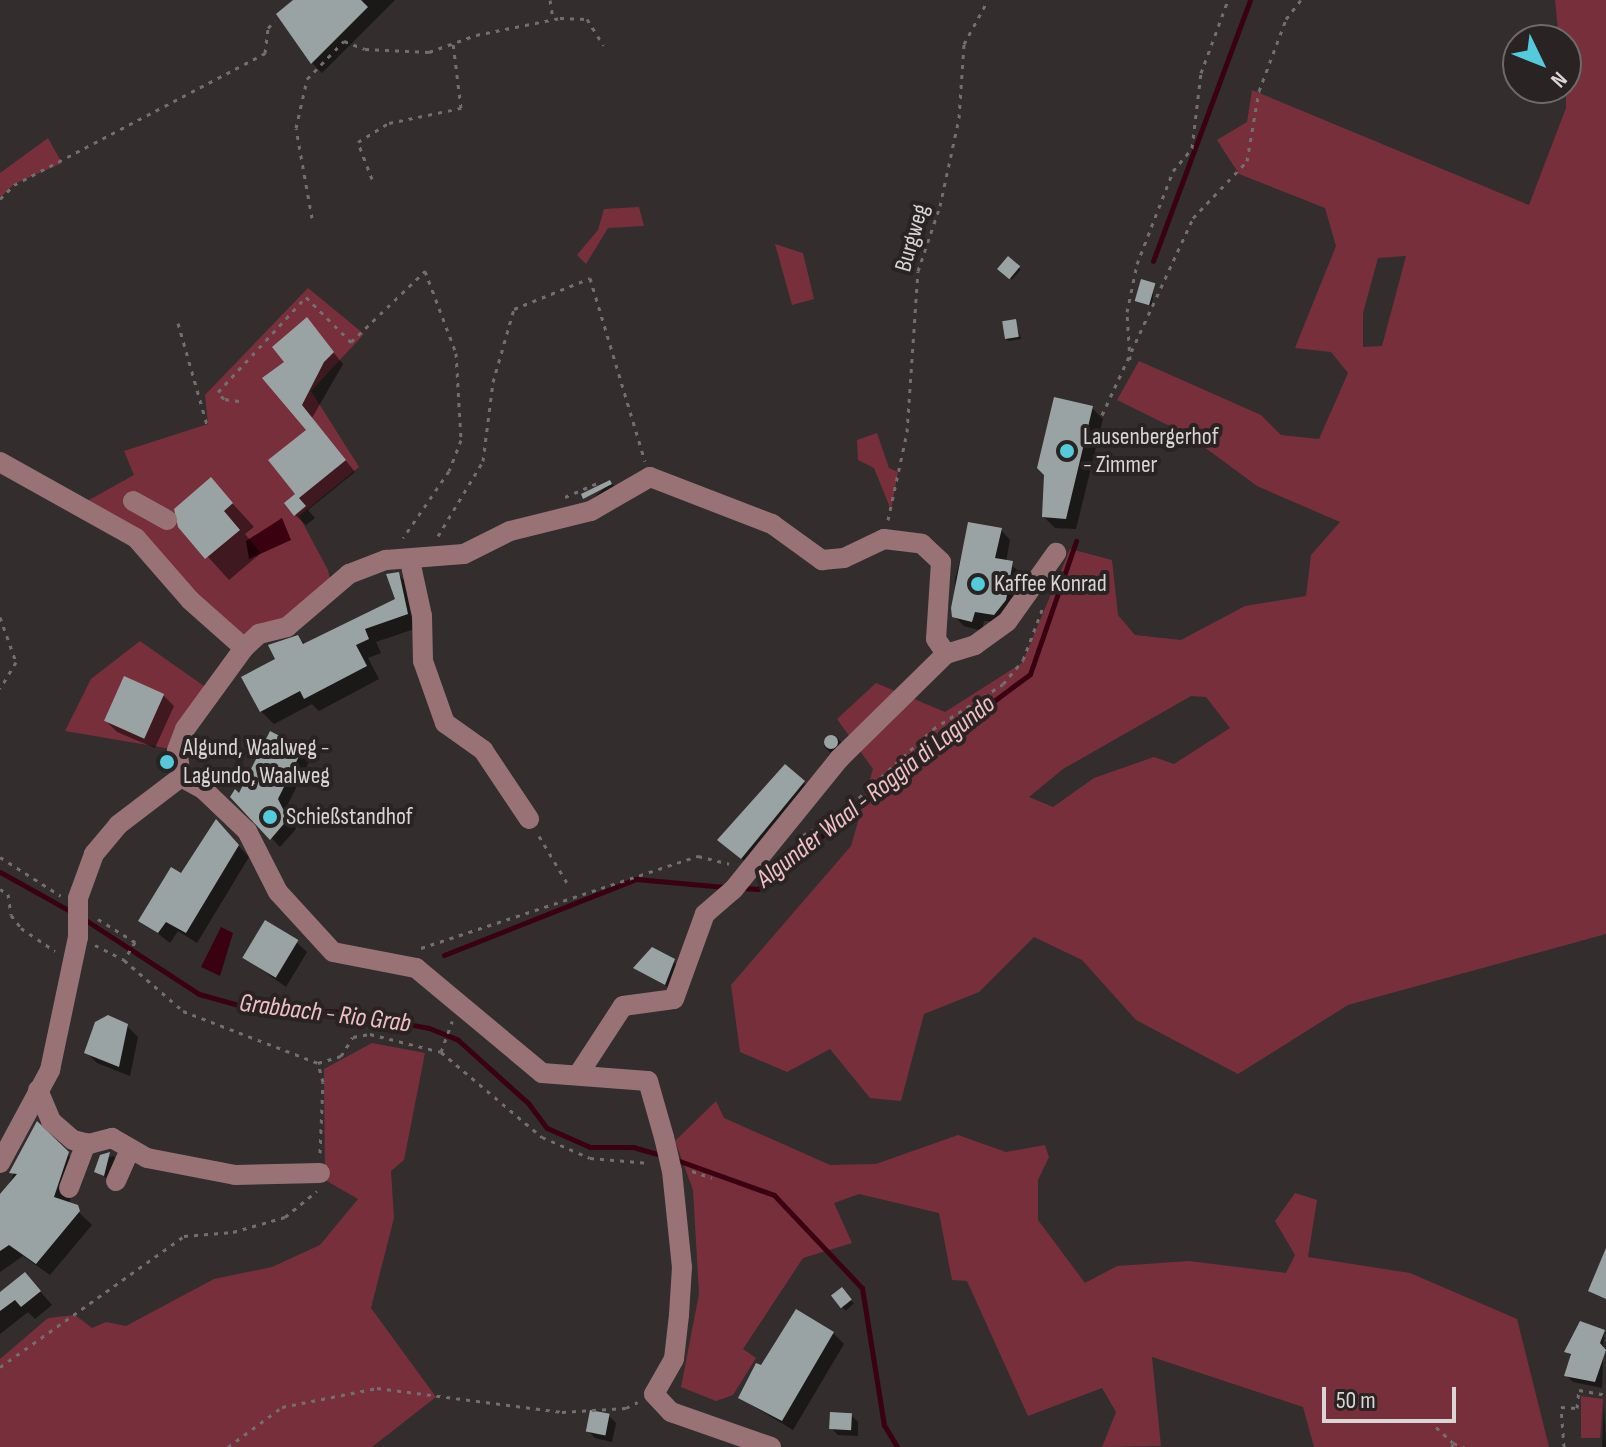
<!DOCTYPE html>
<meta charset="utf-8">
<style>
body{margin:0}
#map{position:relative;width:1606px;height:1447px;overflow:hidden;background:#332d2d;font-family:"Sofia Sans Condensed",sans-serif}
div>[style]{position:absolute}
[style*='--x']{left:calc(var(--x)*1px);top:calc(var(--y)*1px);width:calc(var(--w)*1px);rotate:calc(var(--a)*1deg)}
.green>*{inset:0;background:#782f3c}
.water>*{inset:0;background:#3a0111}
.shadow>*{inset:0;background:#0007;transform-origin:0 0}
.stream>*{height:5px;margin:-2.5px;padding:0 2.5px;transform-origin:2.5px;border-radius:2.5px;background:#3a0111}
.building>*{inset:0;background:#9aa3a4;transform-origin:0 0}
.round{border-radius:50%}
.path>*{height:3px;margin-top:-1.5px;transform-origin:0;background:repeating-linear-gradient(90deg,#746f6f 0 4px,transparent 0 10px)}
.minor>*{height:20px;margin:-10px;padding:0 10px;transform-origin:10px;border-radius:10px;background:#997276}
.minor-bridge>*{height:20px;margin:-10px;padding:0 10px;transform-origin:10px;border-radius:10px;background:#997276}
.dots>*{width:22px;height:22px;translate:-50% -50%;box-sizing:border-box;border:4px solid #292323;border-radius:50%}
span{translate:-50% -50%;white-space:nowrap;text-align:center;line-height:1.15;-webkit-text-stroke:8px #292323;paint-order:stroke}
.street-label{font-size:24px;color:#d9d5d5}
.poi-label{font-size:24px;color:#d9d5d5}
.left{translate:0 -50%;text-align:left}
.water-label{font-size:26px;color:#f1c0c5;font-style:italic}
.north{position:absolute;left:1502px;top:24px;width:80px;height:80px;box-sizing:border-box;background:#292323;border:2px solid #6f6a6a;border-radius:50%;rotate:133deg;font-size:22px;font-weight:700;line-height:32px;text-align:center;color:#d9d5d5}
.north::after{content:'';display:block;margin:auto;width:28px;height:36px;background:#53cbdb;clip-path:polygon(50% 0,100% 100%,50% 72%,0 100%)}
.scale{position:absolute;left:1322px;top:1387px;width:134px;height:36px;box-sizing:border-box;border:4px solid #d9d5d5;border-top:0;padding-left:10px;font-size:24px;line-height:28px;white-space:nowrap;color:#d9d5d5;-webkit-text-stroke:6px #292323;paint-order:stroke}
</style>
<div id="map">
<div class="green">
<div style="clip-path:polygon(evenodd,1555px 0,1606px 0,1606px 934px,1348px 1005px,1238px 1074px,1136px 1020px,1082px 960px,1034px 937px,979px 992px,924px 1014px,901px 1101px,870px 1098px,830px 1049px,787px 1072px,740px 1052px,731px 985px,851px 846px,873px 769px,837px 719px,876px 683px,945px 712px,1022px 663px,1070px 549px,1112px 560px,1118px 615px,1135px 635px,1181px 640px,1245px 606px,1306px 596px,1311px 555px,1340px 522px,1257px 486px,1188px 435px,1117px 400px,1139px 361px,1261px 415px,1281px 435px,1319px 439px,1348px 373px,1331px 352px,1295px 348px,1336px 246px,1325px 208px,1239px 174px,1217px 140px,1247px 122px,1252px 90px,1529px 205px,1566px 108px,1566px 40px,1559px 40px,1555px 0,1406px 256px,1382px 346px,1363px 347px,1363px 313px,1378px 258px,1406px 256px,1555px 0,1191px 696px,1206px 697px,1230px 728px,1174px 764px,1154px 757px,1094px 778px,1053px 807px,1029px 797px,1063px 769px,1191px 696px)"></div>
<div style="clip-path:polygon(48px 138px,62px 163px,14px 184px,0 198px,0 173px)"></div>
<div style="clip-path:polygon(639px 207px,644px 226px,608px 228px,586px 264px,577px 255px,598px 230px,604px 209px)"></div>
<div style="clip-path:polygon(775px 244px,803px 253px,814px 299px,792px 305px)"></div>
<div style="clip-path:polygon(308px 288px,364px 334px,311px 391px,359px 467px,299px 516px,328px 570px,332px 588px,244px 648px,136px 538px,80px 505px,134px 475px,124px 451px,208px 424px,205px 395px)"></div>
<div style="clip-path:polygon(877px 433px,889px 468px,898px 472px,891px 510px,874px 468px,858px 460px,857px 440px)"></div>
<div style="clip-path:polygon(140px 641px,211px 691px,177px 750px,65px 731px,91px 679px)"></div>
<div style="clip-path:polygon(372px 1043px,425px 1053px,404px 1160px,391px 1171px,394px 1218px,371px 1308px,436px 1397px,372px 1447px,0 1447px,0 1359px,48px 1318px,75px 1315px,92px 1328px,106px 1322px,126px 1326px,214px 1279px,272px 1267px,320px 1245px,358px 1199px,325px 1180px,324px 1069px)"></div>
<div style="clip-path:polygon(716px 1101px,724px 1118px,830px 1165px,876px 1164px,958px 1135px,1006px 1152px,1045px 1145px,1049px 1157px,1038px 1180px,1038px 1220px,1085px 1283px,1117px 1266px,1189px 1261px,1286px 1273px,1295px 1255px,1275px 1221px,1295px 1193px,1317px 1200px,1308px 1257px,1410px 1273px,1517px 1319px,1549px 1447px,1314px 1447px,1303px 1407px,1152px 1357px,1161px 1446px,1102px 1447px,1116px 1412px,1102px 1388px,1028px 1416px,967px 1281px,952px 1280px,939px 1213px,859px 1194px,834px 1203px,852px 1243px,803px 1258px,743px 1349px,756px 1358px,733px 1395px,716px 1401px,681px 1387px,699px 1294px,693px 1190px,675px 1141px)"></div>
<div style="clip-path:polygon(1581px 1396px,1603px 1399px,1600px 1438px,1581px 1438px)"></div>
</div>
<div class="water">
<div style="clip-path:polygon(282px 518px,291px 540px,249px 559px,246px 541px)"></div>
<div style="clip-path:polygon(221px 927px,233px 933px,220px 976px,201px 967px)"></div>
</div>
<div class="shadow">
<div style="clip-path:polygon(296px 0,395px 0,322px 73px,312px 63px)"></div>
<div style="left:1009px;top:259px;width:16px;height:13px;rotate:43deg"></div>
<div style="clip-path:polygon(1154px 285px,1152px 306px,1141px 303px,1138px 300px)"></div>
<div style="clip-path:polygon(307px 320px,343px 364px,312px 418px,355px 472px,308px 510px,315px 518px,306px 525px,295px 515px,309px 431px,286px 362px)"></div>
<div style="clip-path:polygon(1015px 321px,1021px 339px,1009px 341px,1006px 339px)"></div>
<div style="clip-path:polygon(1092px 408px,1103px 419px,1076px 529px,1055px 528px,1044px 517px)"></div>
<div style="clip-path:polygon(211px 480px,254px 527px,245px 534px,261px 553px,229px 580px,180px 526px)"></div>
<div style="left:610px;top:482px;width:10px;height:30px;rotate:45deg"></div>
<div style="clip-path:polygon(970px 524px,1001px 530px,1010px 540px,1006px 562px,1022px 573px,1015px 610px,1008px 622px,984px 621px,982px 631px,964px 626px,954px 616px,955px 579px)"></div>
<div style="clip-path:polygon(398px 574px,411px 587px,420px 627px,376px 642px,381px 653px,368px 658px,379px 679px,319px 711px,312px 704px,274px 724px,261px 711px,278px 659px,298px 637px,306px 645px,398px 600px)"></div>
<div style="clip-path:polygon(163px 695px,174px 706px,155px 748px,117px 732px,106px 721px)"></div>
<div style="left:834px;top:735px;width:11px;height:15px;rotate:45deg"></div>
<div style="clip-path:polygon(302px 749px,311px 758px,285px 810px,296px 829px,280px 847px,232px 796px,240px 797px)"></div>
<div style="clip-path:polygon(803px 782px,813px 791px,752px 867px,729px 849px)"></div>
<div style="clip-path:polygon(216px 822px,249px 857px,197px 943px,178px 931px,170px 943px,141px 920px,182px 876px)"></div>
<div style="clip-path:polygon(296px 942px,307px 952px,286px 987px,245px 958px)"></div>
<div style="clip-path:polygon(673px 961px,679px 967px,671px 989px,636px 968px)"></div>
<div style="clip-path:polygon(127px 1026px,138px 1037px,130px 1076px,97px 1063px,86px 1052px)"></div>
<div style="clip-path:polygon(38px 1125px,80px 1167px,69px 1203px,92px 1225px,50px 1275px,23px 1256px,0 1272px,0 1202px)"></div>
<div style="clip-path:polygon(113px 1156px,119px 1162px,111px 1181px,96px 1171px,100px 1160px)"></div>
<div style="clip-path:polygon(25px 1274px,52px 1305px,35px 1319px,28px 1312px,0 1334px,0 1295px)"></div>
<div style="left:842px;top:1290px;width:18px;height:11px;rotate:49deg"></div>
<div style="clip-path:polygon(1604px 1332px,1602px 1388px,1573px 1382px,1566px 1375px,1572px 1357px,1566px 1351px)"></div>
<div style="clip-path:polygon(833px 1333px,844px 1344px,793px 1430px,740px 1398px,762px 1368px)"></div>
<div style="clip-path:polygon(1604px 1406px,1606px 1447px,1602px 1447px)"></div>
<div style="clip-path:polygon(851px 1415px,858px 1422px,858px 1436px,838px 1435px,831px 1428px)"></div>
<div style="clip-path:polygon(609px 1416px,616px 1423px,612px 1442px,595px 1438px,588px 1431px)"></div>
</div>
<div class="stream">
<div style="--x:1153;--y:261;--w:278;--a:-69.6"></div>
<div style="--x:0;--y:872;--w:82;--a:29.1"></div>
<div style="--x:743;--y:888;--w:15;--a:4"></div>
<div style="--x:758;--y:889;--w:180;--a:-39.8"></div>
<div style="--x:896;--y:774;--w:167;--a:-36.7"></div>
<div style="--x:1030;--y:674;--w:141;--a:-70.9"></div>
<div style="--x:84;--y:919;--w:137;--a:33.1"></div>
<div style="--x:199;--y:994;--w:49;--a:15.5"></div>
<div style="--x:246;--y:1007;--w:96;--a:3"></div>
<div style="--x:342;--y:1012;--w:88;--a:10.4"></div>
<div style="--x:429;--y:1028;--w:31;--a:22"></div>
<div style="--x:458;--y:1040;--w:94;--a:42"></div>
<div style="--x:528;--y:1103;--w:31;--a:53"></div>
<div style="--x:547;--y:1128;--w:47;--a:23.8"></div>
<div style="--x:590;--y:1147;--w:43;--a:0"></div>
<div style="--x:633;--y:1147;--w:32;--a:16"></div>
<div style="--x:444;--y:955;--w:206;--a:-21.6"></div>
<div style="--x:636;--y:879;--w:89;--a:5.1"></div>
<div style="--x:674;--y:1159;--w:106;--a:19.8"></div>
<div style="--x:774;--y:1195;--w:128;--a:46.6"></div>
<div style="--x:862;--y:1288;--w:139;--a:80.9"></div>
<div style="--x:884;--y:1425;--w:26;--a:59"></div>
</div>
<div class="building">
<div style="clip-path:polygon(293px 0,361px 0,368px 7px,311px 64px,276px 14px)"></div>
<div style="left:1008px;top:256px;width:16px;height:17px;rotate:40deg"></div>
<div style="left:1141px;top:279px;width:15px;height:23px;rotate:16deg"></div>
<div style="clip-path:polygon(307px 317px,334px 352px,324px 362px,302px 405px,346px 460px,299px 498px,306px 506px,294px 516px,284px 503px,295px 494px,268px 460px,306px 430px,262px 378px,284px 362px,272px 347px)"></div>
<div style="left:1016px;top:319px;width:18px;height:14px;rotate:81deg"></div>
<div style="clip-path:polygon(1054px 397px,1093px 406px,1066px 519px,1042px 517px,1044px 475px,1037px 468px)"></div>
<div style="clip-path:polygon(211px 477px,233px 503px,224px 511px,240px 530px,205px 559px,178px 527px,174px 509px)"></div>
<div style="clip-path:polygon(610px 480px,612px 484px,583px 499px,581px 494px)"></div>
<div style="clip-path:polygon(968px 522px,1002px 528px,995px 558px,1013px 561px,1006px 600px,994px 615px,975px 612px,972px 622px,952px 617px,951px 608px)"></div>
<div style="clip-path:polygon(399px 572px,408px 614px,365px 629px,369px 639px,356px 645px,367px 666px,304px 699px,300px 691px,260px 712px,241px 677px,275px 659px,268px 645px,298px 635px,303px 644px,395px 599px,386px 574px)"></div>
<div style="left:124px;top:676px;width:44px;height:49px;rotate:24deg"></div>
<div style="clip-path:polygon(270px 731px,303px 748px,278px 799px,288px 819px,270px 840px,230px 797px,235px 789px,239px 793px)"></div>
<div class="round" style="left:824px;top:735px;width:14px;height:14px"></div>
<div style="clip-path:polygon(785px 764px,805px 781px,741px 859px,717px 840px)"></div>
<div style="clip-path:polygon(216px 819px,239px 845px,186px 933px,166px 922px,158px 933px,138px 921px,171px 867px,181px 873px)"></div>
<div style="left:265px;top:920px;width:39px;height:44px;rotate:31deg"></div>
<div style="clip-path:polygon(652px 947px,675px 959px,665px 985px,633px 968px)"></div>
<div style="clip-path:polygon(108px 1015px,128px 1024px,119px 1067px,84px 1053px,95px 1022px)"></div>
<div style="clip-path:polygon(37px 1121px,69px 1152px,54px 1197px,78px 1205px,80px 1211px,36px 1264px,9px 1245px,0 1251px,0 1194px,17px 1174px,9px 1173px)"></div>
<div style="clip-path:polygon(110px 1152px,104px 1176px,94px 1172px,100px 1155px)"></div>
<div style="clip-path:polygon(1606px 1248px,1606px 1299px,1588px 1291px)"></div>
<div style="clip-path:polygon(25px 1272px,41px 1291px,21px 1307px,15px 1300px,0 1311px,0 1292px)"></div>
<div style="left:842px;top:1287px;width:16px;height:14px;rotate:52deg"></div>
<div style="clip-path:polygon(796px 1309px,834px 1332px,782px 1421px,738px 1398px,756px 1363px,761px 1365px)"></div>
<div style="clip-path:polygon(1580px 1321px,1605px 1330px,1600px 1343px,1606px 1350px,1595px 1382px,1564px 1376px,1571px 1354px,1564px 1352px)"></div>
<div style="left:590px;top:1410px;width:20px;height:22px;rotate:11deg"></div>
<div style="left:830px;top:1412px;width:22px;height:17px;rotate:3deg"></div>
</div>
<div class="path">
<div style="--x:550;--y:0;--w:18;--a:81"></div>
<div style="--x:372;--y:179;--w:40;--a:-111"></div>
<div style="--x:358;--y:142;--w:36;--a:-32"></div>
<div style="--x:389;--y:123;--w:74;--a:-11.8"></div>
<div style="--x:461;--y:108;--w:65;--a:-97"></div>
<div style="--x:0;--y:199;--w:20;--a:-45"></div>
<div style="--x:14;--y:185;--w:284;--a:-27.7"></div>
<div style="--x:265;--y:53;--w:25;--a:-83"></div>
<div style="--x:268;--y:28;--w:10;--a:-45"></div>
<div style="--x:312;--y:218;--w:91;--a:-100.1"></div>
<div style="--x:296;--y:128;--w:50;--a:-77.3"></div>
<div style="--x:307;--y:79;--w:53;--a:-45.8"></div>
<div style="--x:344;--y:41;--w:22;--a:21"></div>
<div style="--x:365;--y:49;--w:64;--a:2.7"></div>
<div style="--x:429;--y:52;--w:50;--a:-19.9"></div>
<div style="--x:476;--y:35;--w:86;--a:-11.4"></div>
<div style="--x:560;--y:18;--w:27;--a:2"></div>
<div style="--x:587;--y:19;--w:31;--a:58"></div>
<div style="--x:178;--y:323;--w:106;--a:74.1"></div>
<div style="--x:1130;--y:360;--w:48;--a:-93.6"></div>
<div style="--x:1127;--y:312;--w:49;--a:-78.2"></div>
<div style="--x:1137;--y:264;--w:100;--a:-68.8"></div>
<div style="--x:1173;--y:171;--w:30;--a:-50"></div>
<div style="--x:1192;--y:148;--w:76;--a:-83.2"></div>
<div style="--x:1201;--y:73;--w:78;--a:-69.7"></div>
<div style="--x:239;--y:401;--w:15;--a:-172"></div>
<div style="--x:224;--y:399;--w:9;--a:-131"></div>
<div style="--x:218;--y:392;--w:129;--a:-47.2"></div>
<div style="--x:306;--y:297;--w:64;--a:45"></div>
<div style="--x:351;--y:342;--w:103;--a:-43.8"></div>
<div style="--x:425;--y:271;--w:88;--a:69.3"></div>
<div style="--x:456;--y:353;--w:87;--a:86.7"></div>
<div style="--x:461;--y:440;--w:33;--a:111"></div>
<div style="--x:449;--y:471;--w:81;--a:124.5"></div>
<div style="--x:1102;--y:415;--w:217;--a:-65.2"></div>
<div style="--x:1193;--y:218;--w:79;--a:-46.5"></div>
<div style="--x:1247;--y:161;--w:71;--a:-80.3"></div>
<div style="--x:1259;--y:91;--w:77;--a:-69.4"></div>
<div style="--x:1286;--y:19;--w:24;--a:-52"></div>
<div style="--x:565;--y:497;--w:40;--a:-23.4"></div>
<div style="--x:888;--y:520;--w:90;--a:-77.8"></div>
<div style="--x:907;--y:432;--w:161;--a:-86.1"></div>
<div style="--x:918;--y:271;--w:69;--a:-71.3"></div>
<div style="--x:940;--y:206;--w:90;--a:-77.8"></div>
<div style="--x:959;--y:118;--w:74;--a:-86.1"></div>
<div style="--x:964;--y:44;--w:50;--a:-61.4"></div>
<div style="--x:438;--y:536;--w:87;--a:-59"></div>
<div style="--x:483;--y:461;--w:80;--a:-82.8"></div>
<div style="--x:493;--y:382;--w:76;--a:-74"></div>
<div style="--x:514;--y:309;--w:82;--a:-22.2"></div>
<div style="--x:590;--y:278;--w:191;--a:73.3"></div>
<div style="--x:0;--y:617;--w:48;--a:70.4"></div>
<div style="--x:16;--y:662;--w:31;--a:121"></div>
<div style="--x:803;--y:835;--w:38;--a:-27"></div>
<div style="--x:837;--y:818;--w:131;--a:-42.8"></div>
<div style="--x:933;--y:729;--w:83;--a:-32.7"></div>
<div style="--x:1003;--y:684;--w:31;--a:-50"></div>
<div style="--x:1023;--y:660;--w:57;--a:-69.3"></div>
<div style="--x:539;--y:836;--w:58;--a:59"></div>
<div style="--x:0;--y:857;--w:72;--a:32.6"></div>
<div style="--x:0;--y:889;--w:9;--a:32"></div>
<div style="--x:8;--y:894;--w:21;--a:82"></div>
<div style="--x:11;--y:915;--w:16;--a:52"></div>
<div style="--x:21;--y:928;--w:41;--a:34.1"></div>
<div style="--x:98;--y:919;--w:44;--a:31.9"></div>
<div style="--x:135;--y:942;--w:21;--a:121"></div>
<div style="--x:95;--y:945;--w:33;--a:27"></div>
<div style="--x:124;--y:960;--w:78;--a:40.8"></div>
<div style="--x:183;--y:1011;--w:145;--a:21.1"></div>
<div style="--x:421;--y:948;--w:292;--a:-18.4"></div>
<div style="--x:698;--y:856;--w:32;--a:14"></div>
<div style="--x:441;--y:1052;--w:132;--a:40.1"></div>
<div style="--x:542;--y:1137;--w:52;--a:23.6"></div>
<div style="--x:590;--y:1158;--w:60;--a:4.8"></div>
<div style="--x:320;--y:1153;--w:71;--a:-87.6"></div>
<div style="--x:323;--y:1082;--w:20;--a:-105"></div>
<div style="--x:318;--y:1063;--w:24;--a:-17"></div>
<div style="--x:341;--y:1056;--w:22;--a:-58"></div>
<div style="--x:353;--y:1037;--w:17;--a:-10"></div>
<div style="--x:370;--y:1034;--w:73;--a:14.2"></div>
<div style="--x:441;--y:1052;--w:33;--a:-70"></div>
<div style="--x:692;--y:1171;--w:21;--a:19"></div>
<div style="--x:0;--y:1367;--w:226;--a:-35.4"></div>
<div style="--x:184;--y:1236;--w:49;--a:-4.7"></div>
<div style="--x:233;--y:1232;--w:54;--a:-16.1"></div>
<div style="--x:285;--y:1217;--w:41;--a:-39.1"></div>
<div style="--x:1436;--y:1427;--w:23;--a:43"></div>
<div style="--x:228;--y:1447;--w:67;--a:-36.5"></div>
<div style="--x:282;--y:1407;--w:97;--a:-11.3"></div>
<div style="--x:377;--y:1388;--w:187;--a:7.4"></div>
<div style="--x:562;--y:1412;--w:64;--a:-3.6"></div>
<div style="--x:626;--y:1408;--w:13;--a:-27"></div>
<div style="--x:1452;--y:1447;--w:4;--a:-76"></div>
<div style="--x:1453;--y:1443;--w:12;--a:20"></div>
<div style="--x:1564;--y:1447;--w:40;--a:-94.3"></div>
<div style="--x:1561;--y:1407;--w:16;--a:4"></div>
<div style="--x:1577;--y:1408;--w:18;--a:-84"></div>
<div style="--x:1579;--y:1390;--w:27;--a:10"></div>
</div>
<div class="minor">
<div style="--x:0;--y:462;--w:156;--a:29.2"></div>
<div style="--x:136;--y:538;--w:82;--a:48.9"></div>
<div style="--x:190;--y:600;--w:72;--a:41.6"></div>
<div style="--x:133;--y:501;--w:39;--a:29"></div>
<div style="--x:410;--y:561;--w:56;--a:77.7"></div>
<div style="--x:422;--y:616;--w:45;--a:88.7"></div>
<div style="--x:423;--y:661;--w:66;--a:70.5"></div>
<div style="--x:445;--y:723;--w:47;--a:35.4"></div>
<div style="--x:483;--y:750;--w:83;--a:56.3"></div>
<div style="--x:181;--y:777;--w:27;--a:-98"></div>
<div style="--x:177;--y:750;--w:22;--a:-69"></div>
<div style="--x:185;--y:729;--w:100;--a:-53.9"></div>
<div style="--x:244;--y:648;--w:21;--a:-43"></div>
<div style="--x:259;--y:634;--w:29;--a:-14"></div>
<div style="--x:287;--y:627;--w:82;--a:-40.5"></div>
<div style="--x:349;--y:574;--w:40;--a:-21"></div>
<div style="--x:386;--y:560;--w:78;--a:-4.4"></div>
<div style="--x:464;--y:554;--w:51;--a:-26.6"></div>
<div style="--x:510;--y:531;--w:83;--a:-13.9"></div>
<div style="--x:591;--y:511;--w:68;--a:-30"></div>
<div style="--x:650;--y:477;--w:131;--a:21.1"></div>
<div style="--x:772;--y:524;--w:62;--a:35.8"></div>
<div style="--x:822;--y:560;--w:22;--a:-5"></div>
<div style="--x:844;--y:558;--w:44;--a:-25.4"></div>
<div style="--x:884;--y:539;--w:38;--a:7"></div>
<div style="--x:922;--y:544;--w:26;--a:43"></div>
<div style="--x:941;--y:562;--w:77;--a:93.7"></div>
<div style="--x:936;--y:639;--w:18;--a:56"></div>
<div style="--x:946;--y:654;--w:30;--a:-17"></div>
<div style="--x:975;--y:645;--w:39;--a:-36"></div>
<div style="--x:1007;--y:622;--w:85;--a:-54.6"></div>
<div style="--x:181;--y:777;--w:25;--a:29"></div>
<div style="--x:203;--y:789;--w:61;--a:43.7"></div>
<div style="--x:247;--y:831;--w:68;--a:63.1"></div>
<div style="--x:278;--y:892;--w:81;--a:47.5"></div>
<div style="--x:333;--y:952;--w:85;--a:10.9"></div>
<div style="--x:416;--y:968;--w:164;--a:39.8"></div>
<div style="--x:542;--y:1073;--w:106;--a:4.3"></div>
<div style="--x:648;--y:1081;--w:58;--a:74.1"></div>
<div style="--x:78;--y:898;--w:47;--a:-70"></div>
<div style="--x:94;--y:854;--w:38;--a:-50"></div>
<div style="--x:118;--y:825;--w:79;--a:-37.3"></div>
<div style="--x:578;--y:1075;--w:82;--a:-56.9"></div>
<div style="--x:623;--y:1006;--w:51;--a:-7.8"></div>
<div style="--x:674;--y:999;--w:90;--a:-70"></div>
<div style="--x:705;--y:914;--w:37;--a:-41"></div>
<div style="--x:733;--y:890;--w:169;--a:-51"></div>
<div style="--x:839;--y:759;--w:150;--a:-44.5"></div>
<div style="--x:38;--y:1090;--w:34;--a:67"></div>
<div style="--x:51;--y:1121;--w:29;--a:41"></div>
<div style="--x:73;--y:1140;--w:16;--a:14"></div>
<div style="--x:89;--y:1144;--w:24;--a:-15"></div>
<div style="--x:112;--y:1138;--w:40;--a:29.7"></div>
<div style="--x:147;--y:1158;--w:90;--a:10.9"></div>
<div style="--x:235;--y:1175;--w:85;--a:-1.3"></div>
<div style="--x:0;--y:1163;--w:106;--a:-61.7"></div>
<div style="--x:50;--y:1070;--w:136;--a:-78.1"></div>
<div style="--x:672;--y:1171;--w:97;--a:84.1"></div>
<div style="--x:682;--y:1267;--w:48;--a:93.6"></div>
<div style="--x:679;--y:1315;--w:44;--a:96.5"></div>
<div style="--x:674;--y:1359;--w:40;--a:119.7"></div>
<div style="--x:654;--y:1394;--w:25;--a:47"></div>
<div style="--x:671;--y:1412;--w:106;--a:19.3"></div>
<div style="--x:116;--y:1181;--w:35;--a:-66"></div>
<div style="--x:69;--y:1188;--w:48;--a:-69.3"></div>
</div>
<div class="minor-bridge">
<div style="--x:78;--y:898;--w:39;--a:90"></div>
<div style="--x:664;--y:1137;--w:35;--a:77"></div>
</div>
<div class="dots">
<div style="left:1067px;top:451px;background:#53cbdb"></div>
<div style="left:978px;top:584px;background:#53cbdb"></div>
<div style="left:167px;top:762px;background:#53cbdb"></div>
<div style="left:270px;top:817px;background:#53cbdb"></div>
</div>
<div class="street-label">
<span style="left:912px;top:238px;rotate:-74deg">Burgweg</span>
</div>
<div class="poi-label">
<span class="left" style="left:1083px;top:451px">Lausenbergerhof<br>- Zimmer</span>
<span class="left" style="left:994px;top:584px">Kaffee Konrad</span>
<span class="left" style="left:183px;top:762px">Algund, Waalweg -<br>Lagundo, Waalweg</span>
<span class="left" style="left:286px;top:817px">Schießstandhof</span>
</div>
<div class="water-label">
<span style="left:876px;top:792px;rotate:-38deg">Algunder Waal - Roggia di Lagundo</span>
<span style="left:325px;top:1014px;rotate:7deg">Grabbach - Rio Grab</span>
</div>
<div class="north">N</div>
<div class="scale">50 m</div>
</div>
